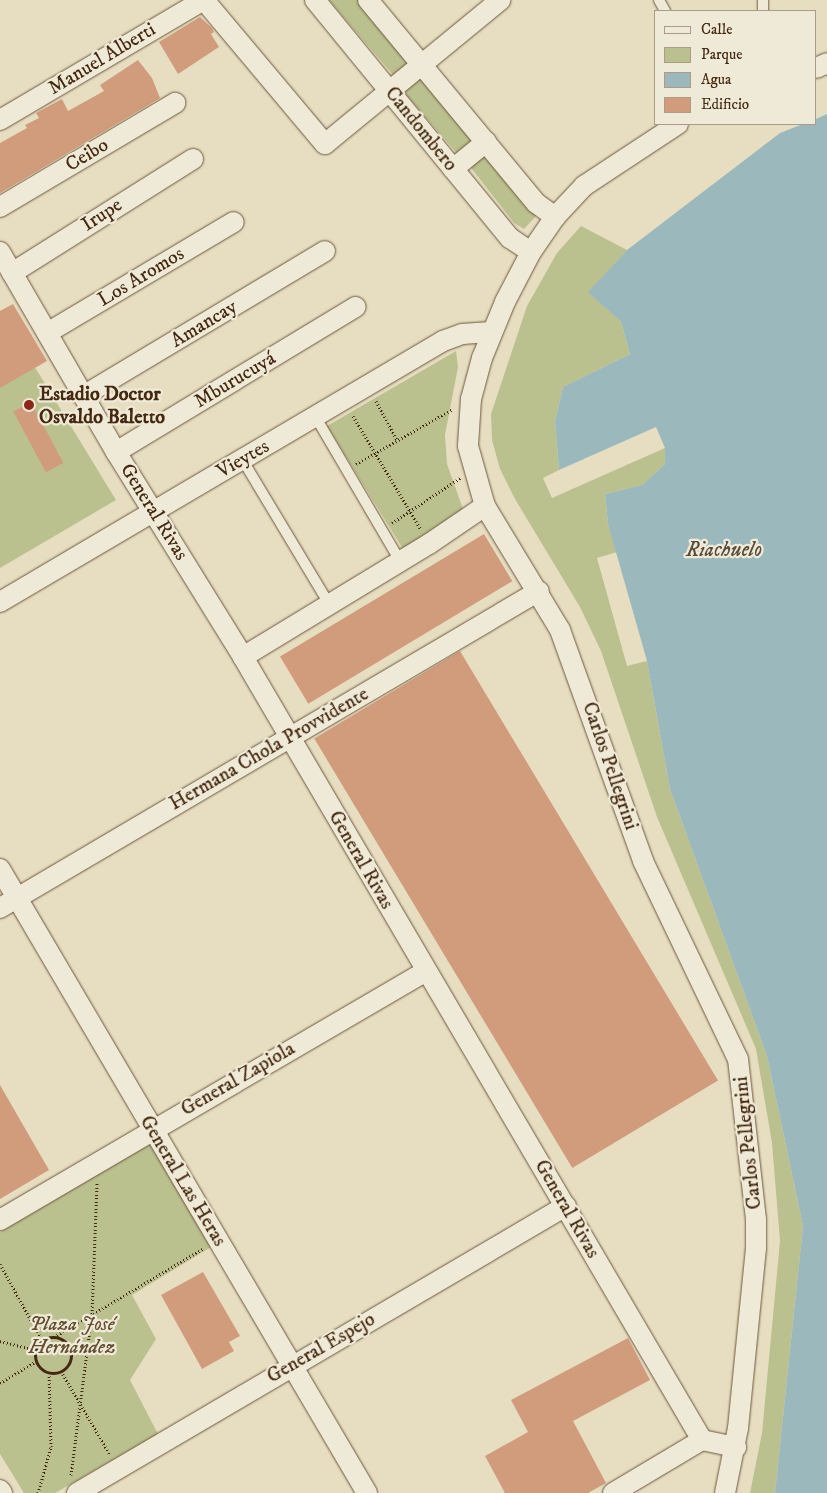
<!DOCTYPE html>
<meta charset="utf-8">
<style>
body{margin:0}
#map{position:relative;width:827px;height:1493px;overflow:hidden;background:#e7dec1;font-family:"IM FELL DW Pica",serif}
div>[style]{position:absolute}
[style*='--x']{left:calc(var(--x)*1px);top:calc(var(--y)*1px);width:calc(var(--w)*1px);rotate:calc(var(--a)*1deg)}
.green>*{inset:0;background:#bbc08f;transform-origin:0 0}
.water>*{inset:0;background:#9bb9bd}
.building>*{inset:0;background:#d19c7c;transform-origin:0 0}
.path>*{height:3px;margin-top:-1.5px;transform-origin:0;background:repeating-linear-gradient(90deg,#452810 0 1px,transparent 0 3.5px)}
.path>.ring{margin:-1.5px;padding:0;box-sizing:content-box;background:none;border:3px solid #452810;border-radius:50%}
.roads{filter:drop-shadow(0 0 1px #6e563c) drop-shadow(0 0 1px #6e563c)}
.lane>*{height:10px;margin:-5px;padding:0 5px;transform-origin:5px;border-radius:5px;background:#efead7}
.street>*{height:20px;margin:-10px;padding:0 10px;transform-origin:10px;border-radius:10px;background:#efead7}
.dots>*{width:14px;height:14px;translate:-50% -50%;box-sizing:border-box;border:2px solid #efead7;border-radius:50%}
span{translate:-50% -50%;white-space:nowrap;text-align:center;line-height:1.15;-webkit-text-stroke:4.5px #efead7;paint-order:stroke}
.street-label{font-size:20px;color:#452810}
.poi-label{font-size:20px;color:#452810;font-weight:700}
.left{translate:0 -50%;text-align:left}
.park-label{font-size:20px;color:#624e30;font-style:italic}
.water-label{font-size:21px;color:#5a4c3b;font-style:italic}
.legend{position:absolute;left:654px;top:10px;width:162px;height:115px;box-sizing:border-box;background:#efead7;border:1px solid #ab9c87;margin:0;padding:6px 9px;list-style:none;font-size:15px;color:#452810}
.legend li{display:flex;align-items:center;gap:10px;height:25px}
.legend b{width:25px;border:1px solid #ab9c87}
</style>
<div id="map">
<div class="green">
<div style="clip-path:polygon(329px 0,361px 0,411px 60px,393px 75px)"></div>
<div style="left:419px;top:73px;width:88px;height:24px;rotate:49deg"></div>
<div style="clip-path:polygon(486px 149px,537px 215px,524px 229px,514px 223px,468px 164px)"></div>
<div style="clip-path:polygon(581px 226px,627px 250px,589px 292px,621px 322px,630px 354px,563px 387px,555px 421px,559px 470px,543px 478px,552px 498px,665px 448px,665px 464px,642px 485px,605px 494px,608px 524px,617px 552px,597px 558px,627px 666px,647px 661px,670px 789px,767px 1056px,803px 1226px,775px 1493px,750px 1493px,762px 1433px,780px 1241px,772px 1143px,756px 1049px,657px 817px,601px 651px,580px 607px,515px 499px,500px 469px,492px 440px,491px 414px,527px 306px,557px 253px)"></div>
<div style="clip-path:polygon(0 310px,116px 500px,0 568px)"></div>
<div style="clip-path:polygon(456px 351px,458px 367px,445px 435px,447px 464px,463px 509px,403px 549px,327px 426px)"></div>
<div style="clip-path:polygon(160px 1138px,216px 1244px,132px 1295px,156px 1339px,130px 1380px,158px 1434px,55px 1493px,24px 1493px,0 1454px,0 1232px)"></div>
</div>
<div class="water">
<div style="clip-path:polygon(827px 114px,827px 1493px,775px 1493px,803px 1226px,767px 1056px,670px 789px,647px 661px,608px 524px,605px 494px,642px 485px,665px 464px,665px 448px,656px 427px,559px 470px,555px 421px,563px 387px,630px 354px,621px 322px,588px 292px,627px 250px,780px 133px,803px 124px,816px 124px,816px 119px)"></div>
</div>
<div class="building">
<div style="clip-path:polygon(200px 17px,212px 28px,214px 32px,211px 34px,219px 47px,178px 74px,159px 42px)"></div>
<div style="clip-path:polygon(138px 60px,152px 78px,160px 98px,0 193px,0 143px,27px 128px,25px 125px,39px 118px,36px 113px,62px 99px,68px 111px,104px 91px,100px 85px)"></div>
<div style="clip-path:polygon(13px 304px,47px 361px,0 388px,0 311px)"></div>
<div style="left:31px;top:402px;width:69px;height:20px;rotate:62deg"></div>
<div style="left:484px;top:534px;width:55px;height:238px;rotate:59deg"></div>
<div style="left:460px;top:651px;width:501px;height:170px;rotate:59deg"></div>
<div style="clip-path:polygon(0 1085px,49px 1170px,0 1199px)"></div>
<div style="clip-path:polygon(203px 1272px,240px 1336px,229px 1342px,234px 1351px,202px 1369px,161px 1295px)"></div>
<div style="clip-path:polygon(628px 1338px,650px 1380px,573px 1421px,606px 1483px,588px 1493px,505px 1493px,485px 1456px,528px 1432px,511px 1400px)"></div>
</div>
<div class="path">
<div style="--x:376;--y:401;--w:44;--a:61.7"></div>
<div style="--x:353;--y:416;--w:131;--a:59.1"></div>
<div style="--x:356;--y:464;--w:112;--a:-29.6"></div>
<div style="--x:392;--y:523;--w:82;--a:-33.5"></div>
<div style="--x:0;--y:1264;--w:87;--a:61.1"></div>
<div class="ring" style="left:35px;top:1337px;width:33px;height:33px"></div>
<div style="--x:54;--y:1337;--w:174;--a:-30.7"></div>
<div style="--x:0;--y:1341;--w:36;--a:14"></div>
<div style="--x:61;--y:1371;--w:97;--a:59.7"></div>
<div style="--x:0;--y:1383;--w:41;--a:-31"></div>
<div style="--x:71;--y:1475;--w:162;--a:-82.6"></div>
<div style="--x:92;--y:1314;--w:131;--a:-87.8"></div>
<div style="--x:38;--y:1493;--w:48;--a:-74.2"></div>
<div style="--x:51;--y:1447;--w:74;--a:-91.5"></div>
</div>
<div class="roads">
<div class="lane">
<div style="--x:659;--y:0;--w:13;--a:61"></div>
<div style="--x:763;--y:0;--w:11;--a:90"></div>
<div style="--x:315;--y:416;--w:168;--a:59.6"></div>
<div style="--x:242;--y:459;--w:169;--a:59"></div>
</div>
<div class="street">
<div style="--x:204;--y:0;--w:188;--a:50"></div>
<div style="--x:325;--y:144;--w:227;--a:-39.4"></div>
<div style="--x:315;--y:0;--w:308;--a:50.7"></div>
<div style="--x:510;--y:238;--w:25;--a:34"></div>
<div style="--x:368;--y:0;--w:264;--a:50.4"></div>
<div style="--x:536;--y:203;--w:24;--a:36"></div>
<div style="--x:816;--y:68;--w:12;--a:-24"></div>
<div style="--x:0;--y:120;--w:237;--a:-30.5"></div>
<div style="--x:678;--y:124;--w:113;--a:146.6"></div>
<div style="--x:584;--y:186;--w:42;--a:133.1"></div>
<div style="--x:555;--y:217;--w:42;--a:124.4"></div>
<div style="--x:531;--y:252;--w:56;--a:117.5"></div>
<div style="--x:505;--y:302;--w:61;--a:112.3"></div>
<div style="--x:482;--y:358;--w:42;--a:105"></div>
<div style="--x:471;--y:399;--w:47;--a:93.7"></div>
<div style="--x:468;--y:446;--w:62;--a:74.2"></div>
<div style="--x:485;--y:506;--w:145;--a:58.8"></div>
<div style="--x:560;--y:630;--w:245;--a:70.2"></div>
<div style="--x:643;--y:861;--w:220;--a:64.4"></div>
<div style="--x:738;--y:1059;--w:161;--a:83.6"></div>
<div style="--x:756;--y:1219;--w:29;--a:90"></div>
<div style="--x:756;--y:1248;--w:181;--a:95.7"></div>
<div style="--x:738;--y:1428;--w:66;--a:101.3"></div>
<div style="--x:453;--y:169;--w:43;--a:-39.3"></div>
<div style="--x:0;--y:207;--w:204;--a:-30.7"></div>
<div style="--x:0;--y:252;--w:231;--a:59.9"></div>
<div style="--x:116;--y:452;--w:241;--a:58.2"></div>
<div style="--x:243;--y:657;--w:908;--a:59.62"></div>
<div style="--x:702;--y:1440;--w:35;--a:12"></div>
<div style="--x:12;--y:273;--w:214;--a:-32.2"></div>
<div style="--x:47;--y:333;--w:217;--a:-30.7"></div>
<div style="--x:83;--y:396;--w:282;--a:-30.9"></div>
<div style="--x:116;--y:452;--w:280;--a:-31.2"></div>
<div style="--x:0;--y:602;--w:514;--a:-30.51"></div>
<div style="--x:443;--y:341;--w:20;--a:-20"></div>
<div style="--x:462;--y:334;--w:29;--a:-4"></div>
<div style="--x:243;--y:657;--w:218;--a:-31.3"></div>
<div style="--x:429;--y:544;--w:68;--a:-34.2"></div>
<div style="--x:0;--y:869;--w:724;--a:59.54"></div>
<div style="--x:0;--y:908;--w:625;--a:-30.46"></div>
<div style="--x:0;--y:1220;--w:493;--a:-30.3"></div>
<div style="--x:0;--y:1490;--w:4;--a:56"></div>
<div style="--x:77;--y:1493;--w:567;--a:-30.41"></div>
<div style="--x:613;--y:1493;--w:104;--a:-30.8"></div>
</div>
</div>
<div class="dots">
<div style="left:29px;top:405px;background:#8f2418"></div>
</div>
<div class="street-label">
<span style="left:102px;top:59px;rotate:-31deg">Manuel Alberti</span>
<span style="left:421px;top:129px;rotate:51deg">Candombero</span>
<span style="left:87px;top:155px;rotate:-31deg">Ceibo</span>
<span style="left:102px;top:215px;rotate:-33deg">Irupe</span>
<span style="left:141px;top:277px;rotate:-31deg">Los Aromos</span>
<span style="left:204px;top:324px;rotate:-31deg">Amancay</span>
<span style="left:235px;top:380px;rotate:-31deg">Mburucuyá</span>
<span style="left:243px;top:459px;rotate:-30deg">Vieytes</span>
<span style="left:154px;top:512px;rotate:58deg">General Rivas</span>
<span style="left:269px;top:749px;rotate:-30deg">Hermana Chola Provvidente</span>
<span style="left:610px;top:766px;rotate:71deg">Carlos Pellegrini</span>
<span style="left:361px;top:860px;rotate:60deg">General Rivas</span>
<span style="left:238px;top:1079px;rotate:-30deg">General Zapiola</span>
<span style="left:748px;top:1143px;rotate:-96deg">Carlos Pellegrini</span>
<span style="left:183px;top:1181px;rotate:59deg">General Las Heras</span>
<span style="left:567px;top:1209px;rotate:60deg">General Rivas</span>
<span style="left:321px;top:1348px;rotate:-30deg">General Espejo</span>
</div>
<div class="poi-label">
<span class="left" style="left:39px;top:406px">Estadio Doctor<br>Osvaldo Baletto</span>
</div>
<div class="park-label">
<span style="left:72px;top:1336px">Plaza José<br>Hernández</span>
</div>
<div class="water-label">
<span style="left:724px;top:550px">Riachuelo</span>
</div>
<ul class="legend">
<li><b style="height:6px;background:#efead7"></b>Calle</li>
<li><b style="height:14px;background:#bbc08f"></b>Parque</li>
<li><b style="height:14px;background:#9bb9bd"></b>Agua</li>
<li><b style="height:14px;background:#d19c7c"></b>Edificio</li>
</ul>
</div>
